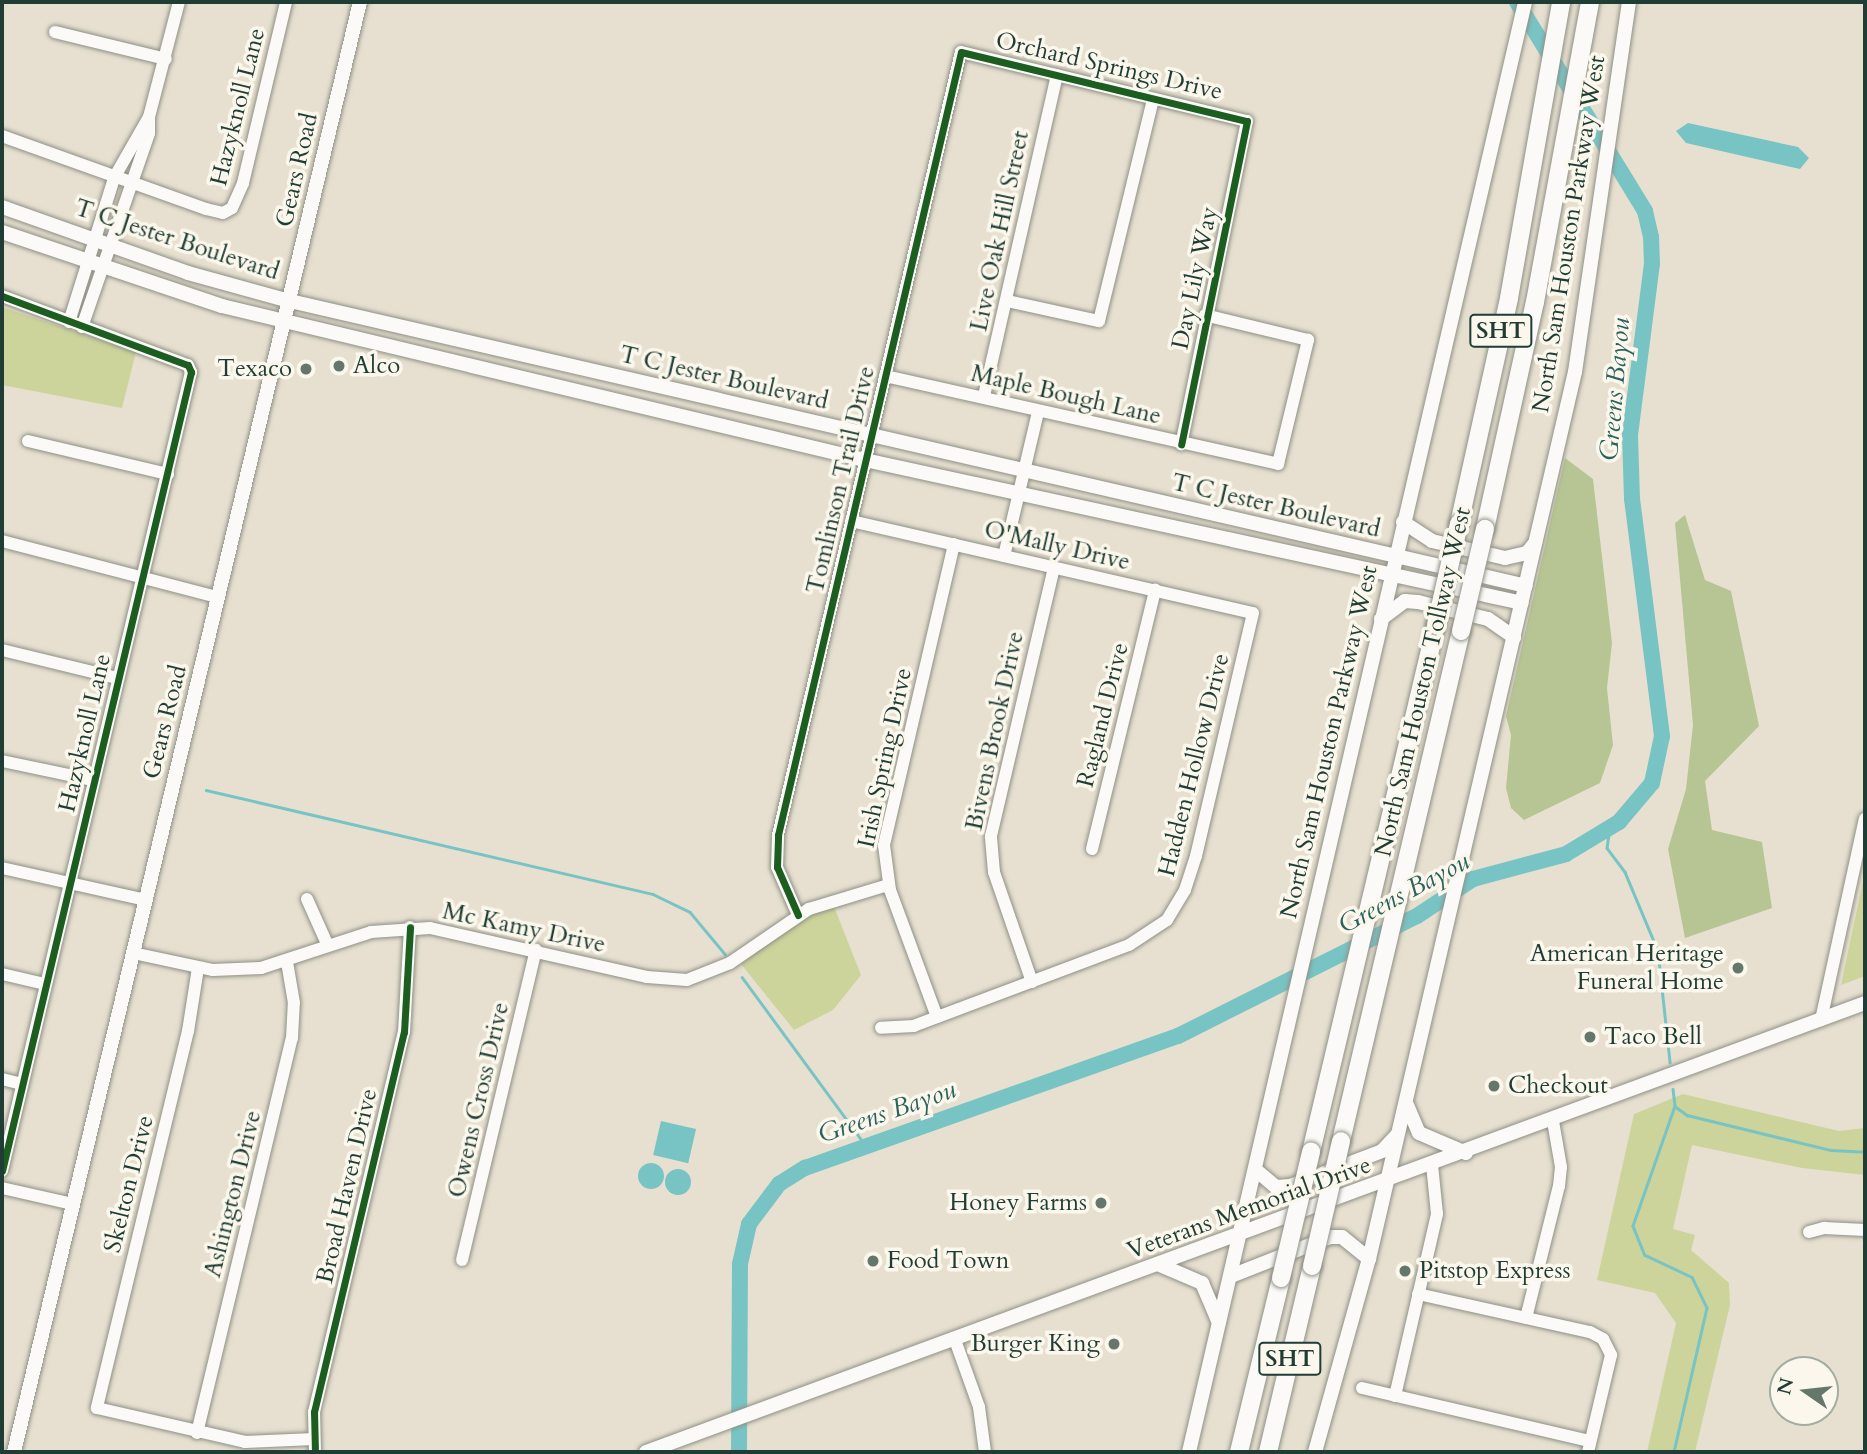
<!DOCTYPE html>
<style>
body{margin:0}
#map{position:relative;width:1867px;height:1454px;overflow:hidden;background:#e7e0d0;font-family:Cardo,serif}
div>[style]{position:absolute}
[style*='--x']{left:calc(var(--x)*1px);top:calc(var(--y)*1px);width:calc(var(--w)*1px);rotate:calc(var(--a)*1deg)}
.green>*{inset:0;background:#ccd49b}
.forest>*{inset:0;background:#b7c594}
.water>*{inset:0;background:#78c4c5;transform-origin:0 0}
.round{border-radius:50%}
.stream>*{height:2.5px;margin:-1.25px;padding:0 1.25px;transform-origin:1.25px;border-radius:1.25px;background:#78c4c5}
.river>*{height:16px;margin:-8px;padding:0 8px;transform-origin:8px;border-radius:8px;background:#78c4c5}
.roads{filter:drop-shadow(0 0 2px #8e9086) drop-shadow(0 0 2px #8e9086)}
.minor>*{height:12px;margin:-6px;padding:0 6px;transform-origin:6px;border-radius:6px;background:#fbfaf8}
.major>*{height:14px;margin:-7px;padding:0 7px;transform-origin:7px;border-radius:7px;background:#fbfaf8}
.highway>*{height:18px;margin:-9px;padding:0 9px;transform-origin:9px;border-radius:9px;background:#fbfaf8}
.bridges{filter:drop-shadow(0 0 2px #8e9086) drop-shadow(0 0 2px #8e9086)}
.highway-bridge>*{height:18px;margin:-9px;padding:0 9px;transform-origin:9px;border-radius:9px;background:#fbfaf8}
.cycleway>*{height:7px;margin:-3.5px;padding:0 3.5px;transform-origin:3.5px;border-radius:3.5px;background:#1b5e20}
.dots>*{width:19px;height:19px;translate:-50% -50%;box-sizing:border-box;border:4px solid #fbf7ec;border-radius:50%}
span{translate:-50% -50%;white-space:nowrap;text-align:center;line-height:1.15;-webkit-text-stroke:7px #fbf7ec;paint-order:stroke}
.shield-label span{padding:2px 5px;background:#fbf7ec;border:2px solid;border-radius:5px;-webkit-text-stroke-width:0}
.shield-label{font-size:23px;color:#1f3d34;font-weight:700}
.street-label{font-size:24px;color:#1f3d34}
.poi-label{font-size:24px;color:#1f3d34}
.left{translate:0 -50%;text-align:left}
.right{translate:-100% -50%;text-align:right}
.water-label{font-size:26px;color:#2c625e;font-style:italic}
.frame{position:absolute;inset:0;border:4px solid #1f3d34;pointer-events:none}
.north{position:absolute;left:1769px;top:1356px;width:70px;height:70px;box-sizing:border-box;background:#fbf7ec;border:2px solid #a3ada2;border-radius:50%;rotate:284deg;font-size:19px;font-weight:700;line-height:28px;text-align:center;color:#1f3d34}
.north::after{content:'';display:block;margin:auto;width:24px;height:32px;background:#65766b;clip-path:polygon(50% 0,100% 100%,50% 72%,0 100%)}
</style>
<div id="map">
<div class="green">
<div style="clip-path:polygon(2px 307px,136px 352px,122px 408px,2px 385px)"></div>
<div style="clip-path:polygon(1865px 872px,1865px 976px,1841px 985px)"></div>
<div style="clip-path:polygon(833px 904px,861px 975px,833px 1010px,794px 1030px,741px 964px,782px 931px)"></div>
<div style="clip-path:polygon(1683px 1094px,1839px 1131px,1865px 1128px,1865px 1175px,1802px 1168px,1692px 1145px,1673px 1229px,1695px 1235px,1691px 1250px,1729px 1283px,1730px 1305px,1695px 1452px,1647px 1452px,1676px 1323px,1655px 1293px,1597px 1280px,1634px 1114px)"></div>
</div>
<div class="forest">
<div style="clip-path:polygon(1565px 458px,1593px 479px,1612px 643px,1607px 688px,1613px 745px,1600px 783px,1524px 820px,1511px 808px,1506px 788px,1511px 735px,1506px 716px)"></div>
<div style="clip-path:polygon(1685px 515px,1705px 580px,1731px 591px,1759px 726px,1705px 781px,1712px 830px,1762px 842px,1772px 908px,1685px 938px,1668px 849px,1686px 789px,1693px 725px,1675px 523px)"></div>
</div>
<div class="water">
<div style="clip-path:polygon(1688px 123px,1798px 147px,1809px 158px,1800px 169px,1686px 143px,1676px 131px)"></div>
<div style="left:661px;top:1121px;width:36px;height:35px;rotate:13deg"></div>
<div class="round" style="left:638px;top:1163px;width:26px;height:26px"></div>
<div class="round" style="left:665px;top:1169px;width:26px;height:26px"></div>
</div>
<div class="stream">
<div style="--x:206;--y:790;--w:459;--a:13.1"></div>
<div style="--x:653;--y:894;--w:41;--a:25.9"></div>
<div style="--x:690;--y:912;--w:55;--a:50.2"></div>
<div style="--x:1610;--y:827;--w:21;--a:98"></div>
<div style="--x:1607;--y:848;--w:30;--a:53"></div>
<div style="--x:1625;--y:872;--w:86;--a:67.3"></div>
<div style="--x:1658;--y:951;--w:112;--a:83.8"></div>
<div style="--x:742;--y:977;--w:210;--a:53.7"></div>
<div style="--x:1673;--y:1089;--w:17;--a:83"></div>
<div style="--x:1675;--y:1106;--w:127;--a:109.3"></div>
<div style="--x:1633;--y:1226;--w:31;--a:68"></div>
<div style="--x:1645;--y:1255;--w:52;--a:25.1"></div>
<div style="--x:1692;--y:1277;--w:34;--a:64"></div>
<div style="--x:1707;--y:1308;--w:148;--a:102.9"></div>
<div style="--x:1676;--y:1107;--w:14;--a:36"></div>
<div style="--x:1687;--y:1115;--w:148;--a:13.7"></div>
<div style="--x:1831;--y:1150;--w:34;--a:3"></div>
</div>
<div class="river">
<div style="--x:739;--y:1452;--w:188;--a:-89.7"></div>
<div style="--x:740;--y:1264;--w:41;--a:-77.3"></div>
<div style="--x:749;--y:1224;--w:50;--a:-53.1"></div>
<div style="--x:779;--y:1184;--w:31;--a:-32"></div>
<div style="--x:805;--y:1168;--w:396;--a:-19.5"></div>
<div style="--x:1178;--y:1036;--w:267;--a:-26.7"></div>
<div style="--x:1417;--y:916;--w:67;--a:-33.5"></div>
<div style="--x:1473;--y:879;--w:96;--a:-15"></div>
<div style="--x:1566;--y:854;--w:62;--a:-31.1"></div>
<div style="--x:1619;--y:822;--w:51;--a:-49.8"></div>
<div style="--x:1652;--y:783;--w:48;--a:-78"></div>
<div style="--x:1662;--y:736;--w:239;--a:-97.2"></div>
<div style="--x:1632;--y:499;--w:64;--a:-91.8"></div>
<div style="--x:1630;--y:435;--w:172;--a:-82.7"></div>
<div style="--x:1652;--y:264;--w:27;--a:-92"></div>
<div style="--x:1651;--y:237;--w:27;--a:-103"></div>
<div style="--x:1645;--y:211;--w:245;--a:-121.5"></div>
</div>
<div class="roads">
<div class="minor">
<div style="--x:55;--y:32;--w:114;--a:13.7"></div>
<div style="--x:2;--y:136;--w:217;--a:19.7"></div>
<div style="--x:206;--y:209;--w:17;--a:13"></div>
<div style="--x:223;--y:213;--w:10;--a:-29"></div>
<div style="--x:232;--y:208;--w:27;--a:-66"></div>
<div style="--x:243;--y:183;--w:186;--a:-76.6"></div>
<div style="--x:2;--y:296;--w:198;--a:20.4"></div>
<div style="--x:188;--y:365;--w:8;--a:67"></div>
<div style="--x:191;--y:372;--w:821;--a:103.31"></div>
<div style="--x:1007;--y:301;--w:94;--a:12.3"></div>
<div style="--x:1099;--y:321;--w:228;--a:-76.3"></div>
<div style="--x:69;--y:322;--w:151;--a:-72.6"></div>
<div style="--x:114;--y:178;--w:70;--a:-60.2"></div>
<div style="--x:82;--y:327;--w:205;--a:-70.9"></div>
<div style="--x:149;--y:133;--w:16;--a:-90"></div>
<div style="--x:149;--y:117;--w:119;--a:-75.4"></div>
<div style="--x:885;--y:376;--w:403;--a:12.6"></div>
<div style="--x:1278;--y:464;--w:128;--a:-76.4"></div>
<div style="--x:1308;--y:340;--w:106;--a:-166.4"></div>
<div style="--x:984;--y:396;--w:329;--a:-77.2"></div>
<div style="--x:28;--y:441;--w:144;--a:13.3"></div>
<div style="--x:851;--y:521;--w:412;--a:12.9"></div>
<div style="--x:1253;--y:613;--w:250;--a:103.2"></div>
<div style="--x:1196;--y:856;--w:36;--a:108"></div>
<div style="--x:1185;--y:890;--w:35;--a:121"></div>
<div style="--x:1167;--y:920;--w:45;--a:146.7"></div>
<div style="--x:1129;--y:945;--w:230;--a:159.4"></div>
<div style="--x:914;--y:1026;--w:33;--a:177"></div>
<div style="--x:2;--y:541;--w:222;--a:14.6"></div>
<div style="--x:1004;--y:556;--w:148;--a:-76.7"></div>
<div style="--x:2;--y:650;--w:118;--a:13.7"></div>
<div style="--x:2;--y:761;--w:93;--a:11.8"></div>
<div style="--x:1092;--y:849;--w:267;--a:-76.3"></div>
<div style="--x:2;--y:868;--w:148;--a:12.5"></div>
<div style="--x:307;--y:899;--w:51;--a:65.9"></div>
<div style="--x:798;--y:915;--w:52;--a:-113.6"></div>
<div style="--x:777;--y:867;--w:32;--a:-88"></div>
<div style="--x:778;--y:835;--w:804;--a:-76.85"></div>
<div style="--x:961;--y:52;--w:294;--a:13.6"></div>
<div style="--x:1247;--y:121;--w:330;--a:101.5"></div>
<div style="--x:133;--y:953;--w:82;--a:12"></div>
<div style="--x:213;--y:970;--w:48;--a:-2.4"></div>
<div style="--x:261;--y:968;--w:116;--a:-18.1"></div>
<div style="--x:371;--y:932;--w:59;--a:-3.9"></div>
<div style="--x:430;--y:928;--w:222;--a:12.7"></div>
<div style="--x:647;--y:977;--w:40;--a:4.3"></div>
<div style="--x:687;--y:980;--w:46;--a:-21.6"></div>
<div style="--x:730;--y:963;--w:96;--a:-34.4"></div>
<div style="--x:809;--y:909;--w:83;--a:-16.9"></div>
<div style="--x:198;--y:968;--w:64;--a:99"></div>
<div style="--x:188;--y:1031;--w:388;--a:103.6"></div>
<div style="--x:97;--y:1408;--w:152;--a:12.9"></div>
<div style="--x:245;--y:1442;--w:69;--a:-2.5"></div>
<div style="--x:2;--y:974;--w:44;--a:13.1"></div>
<div style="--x:1032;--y:982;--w:116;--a:-109.1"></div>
<div style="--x:994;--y:872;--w:36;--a:-95"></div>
<div style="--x:991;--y:836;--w:275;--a:-76.8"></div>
<div style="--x:937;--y:1017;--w:135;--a:-110.3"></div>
<div style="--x:890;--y:890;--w:45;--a:-97.6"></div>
<div style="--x:884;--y:845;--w:309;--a:-76.9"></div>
<div style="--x:1821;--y:1020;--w:206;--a:-77.7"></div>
<div style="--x:2;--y:1079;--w:21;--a:14"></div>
<div style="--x:2;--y:1188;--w:73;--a:12.7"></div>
<div style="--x:1809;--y:1232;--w:16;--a:-15"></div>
<div style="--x:1824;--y:1228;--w:41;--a:2.8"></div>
<div style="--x:462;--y:1260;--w:319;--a:-76.6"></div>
<div style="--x:1418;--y:1294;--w:176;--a:12.5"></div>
<div style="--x:1590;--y:1332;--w:15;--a:28"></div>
<div style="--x:1603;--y:1339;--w:18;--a:63"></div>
<div style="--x:1611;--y:1355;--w:100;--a:103.3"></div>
<div style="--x:1526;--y:1318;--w:136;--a:-76"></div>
<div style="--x:1559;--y:1186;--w:19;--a:-84"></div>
<div style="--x:1561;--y:1167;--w:47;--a:-99.9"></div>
<div style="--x:955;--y:1340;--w:71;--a:70.3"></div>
<div style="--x:979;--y:1407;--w:45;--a:82.4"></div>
<div style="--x:1362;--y:1388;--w:234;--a:13.1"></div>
<div style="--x:1395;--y:1396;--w:187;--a:-77"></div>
<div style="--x:1437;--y:1214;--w:49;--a:-95.8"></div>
<div style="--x:197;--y:1433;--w:406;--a:-76.5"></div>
<div style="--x:292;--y:1038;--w:35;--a:-87"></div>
<div style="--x:294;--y:1003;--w:42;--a:-99.7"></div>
<div style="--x:315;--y:1452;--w:40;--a:-91.4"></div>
<div style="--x:314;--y:1412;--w:391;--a:-76.7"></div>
<div style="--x:404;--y:1032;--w:105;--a:-86.7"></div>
</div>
<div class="major">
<div style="--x:2;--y:207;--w:197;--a:19.5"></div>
<div style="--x:188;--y:273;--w:106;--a:15.4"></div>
<div style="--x:290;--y:301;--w:1268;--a:12.98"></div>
<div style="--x:2;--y:232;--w:232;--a:18.6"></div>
<div style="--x:222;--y:306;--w:661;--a:13.47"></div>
<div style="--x:865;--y:460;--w:672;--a:12.28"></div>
<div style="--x:1403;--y:522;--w:35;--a:33"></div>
<div style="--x:1432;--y:541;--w:75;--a:13.1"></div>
<div style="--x:1505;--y:558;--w:23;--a:-13"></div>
<div style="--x:1527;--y:553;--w:13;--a:-51"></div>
<div style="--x:1381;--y:619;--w:30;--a:-37"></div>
<div style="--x:1405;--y:601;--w:13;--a:4"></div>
<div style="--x:1418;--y:602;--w:72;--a:13.7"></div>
<div style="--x:1488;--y:619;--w:32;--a:35"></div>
<div style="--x:1407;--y:1105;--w:30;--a:67"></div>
<div style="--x:1419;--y:1133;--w:51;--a:23.1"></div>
<div style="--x:1257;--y:1171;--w:25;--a:40"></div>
<div style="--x:1276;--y:1187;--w:14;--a:-4"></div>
<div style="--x:1290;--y:1186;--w:98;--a:-20.8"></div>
<div style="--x:1382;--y:1151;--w:22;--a:-47"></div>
<div style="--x:1160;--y:1265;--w:46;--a:23.2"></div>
<div style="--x:1202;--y:1283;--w:43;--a:67"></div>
<div style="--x:1231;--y:1276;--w:106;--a:-21.5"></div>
<div style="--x:1330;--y:1237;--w:12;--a:0"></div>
<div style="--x:1342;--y:1237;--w:35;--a:39"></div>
<div style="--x:14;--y:1452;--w:1491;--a:-76.58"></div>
<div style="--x:646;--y:1452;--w:1299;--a:-20.22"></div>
<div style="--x:1189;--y:1452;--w:1488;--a:-76.95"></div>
<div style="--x:1315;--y:1452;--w:200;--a:-74.4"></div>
<div style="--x:1369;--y:1259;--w:911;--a:-76.93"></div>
<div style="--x:1575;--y:372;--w:374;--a:-81.7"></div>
</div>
<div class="highway">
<div style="--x:1459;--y:524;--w:231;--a:-77.5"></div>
<div style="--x:1509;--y:298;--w:301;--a:-80"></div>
<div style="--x:1485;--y:529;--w:232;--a:-77.6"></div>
<div style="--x:1535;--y:302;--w:305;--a:-79.6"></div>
<div style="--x:1341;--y:1141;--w:524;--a:-76.76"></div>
<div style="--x:1311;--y:1152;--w:542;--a:-76.66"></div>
<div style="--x:1239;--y:1452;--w:179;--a:-76.4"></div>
<div style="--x:1268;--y:1452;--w:191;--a:-76.7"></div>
</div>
</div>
<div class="bridges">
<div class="highway-bridge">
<div style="--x:1436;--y:625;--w:104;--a:-77.2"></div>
<div style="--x:1461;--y:631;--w:105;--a:-76.8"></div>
<div style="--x:1312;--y:1266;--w:128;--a:-76.9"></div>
<div style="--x:1281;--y:1278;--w:130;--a:-76.6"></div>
</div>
</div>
<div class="cycleway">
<div style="--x:2;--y:296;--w:198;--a:20.4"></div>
<div style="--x:188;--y:365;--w:8;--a:67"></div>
<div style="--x:191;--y:372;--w:821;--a:103.31"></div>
<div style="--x:798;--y:915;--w:52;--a:-113.6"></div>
<div style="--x:777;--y:867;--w:32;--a:-88"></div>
<div style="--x:778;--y:835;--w:804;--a:-76.85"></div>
<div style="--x:961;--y:52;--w:294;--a:13.6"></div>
<div style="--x:1247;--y:121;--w:330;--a:101.5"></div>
<div style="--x:315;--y:1452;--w:40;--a:-91.4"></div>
<div style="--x:314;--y:1412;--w:391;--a:-76.7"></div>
<div style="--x:404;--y:1032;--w:105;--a:-86.7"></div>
</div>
<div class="dots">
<div style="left:339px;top:366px;background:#65766b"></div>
<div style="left:306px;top:369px;background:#65766b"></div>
<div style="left:1738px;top:968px;background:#65766b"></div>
<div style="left:1590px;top:1037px;background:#65766b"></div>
<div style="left:1494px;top:1086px;background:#65766b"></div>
<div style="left:1101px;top:1203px;background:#65766b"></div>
<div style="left:873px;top:1261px;background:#65766b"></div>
<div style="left:1405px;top:1271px;background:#65766b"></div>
<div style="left:1114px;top:1344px;background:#65766b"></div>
</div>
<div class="shield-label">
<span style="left:1501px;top:331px">SHT</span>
<span style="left:1290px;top:1359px">SHT</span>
</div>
<div class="street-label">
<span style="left:1109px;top:66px;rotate:13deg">Orchard Springs Drive</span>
<span style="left:238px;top:107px;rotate:-76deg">Hazyknoll Lane</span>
<span style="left:297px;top:170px;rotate:-77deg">Gears Road</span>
<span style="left:1000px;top:231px;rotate:-78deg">Live Oak Hill Street</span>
<span style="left:1569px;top:234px;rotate:-81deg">North Sam Houston Parkway West</span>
<span style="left:177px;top:240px;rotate:18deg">T C Jester Boulevard</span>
<span style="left:1195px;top:278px;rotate:-78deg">Day Lily Way</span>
<span style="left:724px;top:378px;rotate:13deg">T C Jester Boulevard</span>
<span style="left:1066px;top:395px;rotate:13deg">Maple Bough Lane</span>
<span style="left:841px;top:480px;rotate:-77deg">Tomlinson Trail Drive</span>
<span style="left:1276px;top:506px;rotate:13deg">T C Jester Boulevard</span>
<span style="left:1057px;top:546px;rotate:13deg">O'Mally Drive</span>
<span style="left:1423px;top:682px;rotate:-77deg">North Sam Houston Tollway West</span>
<span style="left:1103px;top:715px;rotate:-76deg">Ragland Drive</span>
<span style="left:165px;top:722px;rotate:-76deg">Gears Road</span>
<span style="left:995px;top:731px;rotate:-78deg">Bivens Brook Drive</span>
<span style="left:85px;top:733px;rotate:-77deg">Hazyknoll Lane</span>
<span style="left:1329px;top:742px;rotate:-77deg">North Sam Houston Parkway West</span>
<span style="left:885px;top:758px;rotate:-78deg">Irish Spring Drive</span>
<span style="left:1194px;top:765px;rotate:-76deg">Hadden Hollow Drive</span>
<span style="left:524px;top:928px;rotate:12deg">Mc Kamy Drive</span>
<span style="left:479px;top:1100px;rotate:-77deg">Owens Cross Drive</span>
<span style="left:129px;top:1184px;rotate:-76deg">Skelton Drive</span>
<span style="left:347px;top:1186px;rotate:-77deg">Broad Haven Drive</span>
<span style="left:233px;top:1194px;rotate:-76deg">Ashington Drive</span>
<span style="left:1249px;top:1208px;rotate:-20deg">Veterans Memorial Drive</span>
</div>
<div class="poi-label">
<span class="left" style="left:353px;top:366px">Alco</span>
<span class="right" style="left:292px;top:369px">Texaco</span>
<span class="right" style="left:1724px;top:968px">American Heritage<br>Funeral Home</span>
<span class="left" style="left:1604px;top:1037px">Taco Bell</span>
<span class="left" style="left:1508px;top:1086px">Checkout</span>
<span class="right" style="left:1087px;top:1203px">Honey Farms</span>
<span class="left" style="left:887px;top:1261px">Food Town</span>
<span class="left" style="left:1419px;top:1271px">Pitstop Express</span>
<span class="right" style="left:1100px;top:1344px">Burger King</span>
</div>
<div class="water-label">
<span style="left:1615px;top:389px;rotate:-85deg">Greens Bayou</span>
<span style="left:1404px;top:893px;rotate:-28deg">Greens Bayou</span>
<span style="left:887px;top:1112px;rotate:-19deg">Greens Bayou</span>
</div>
<div class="frame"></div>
<div class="north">N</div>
</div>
